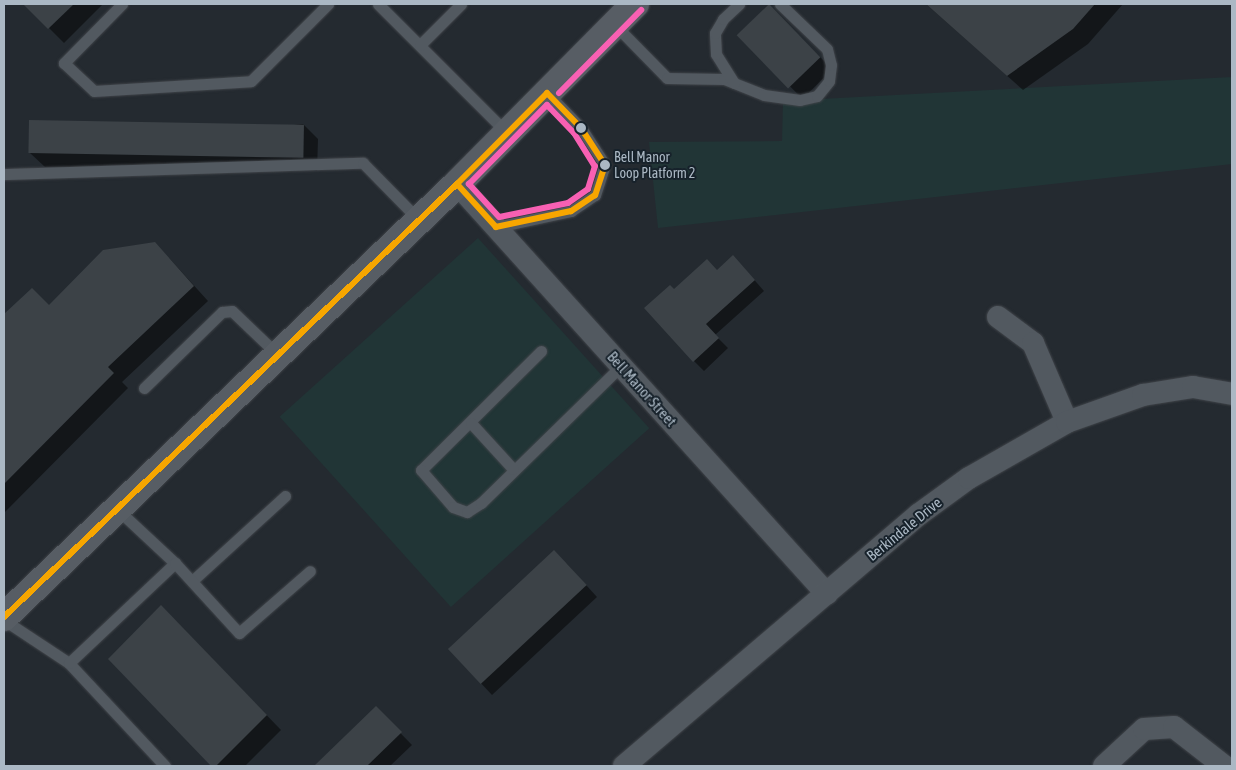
<!DOCTYPE html>
<style>
body{margin:0}
#map{position:relative;width:1236px;height:770px;overflow:hidden;background:#242a30;font-family:"Asap Condensed",sans-serif}
div>[style]{position:absolute}
[style*='--x']{left:calc(var(--x)*1px);top:calc(var(--y)*1px);width:calc(var(--w)*1px);rotate:calc(var(--a)*1deg)}
.green>*{inset:0;background:#213536;transform-origin:0 0}
.shadow>*{inset:0;background:#0007;transform-origin:0 0}
.building>*{inset:0;background:#3c4247;transform-origin:0 0}
.roads{filter:drop-shadow(0 0 1px #404449) drop-shadow(0 0 1px #404449)}
.lane>*{height:11px;margin:-5.5px;padding:0 5.5px;transform-origin:5.5px;border-radius:5.5px;background:#525960}
.street>*{height:22px;margin:-11px;padding:0 11px;transform-origin:11px;border-radius:11px;background:#525960}
.secondary>*{height:28px;margin:-14px;padding:0 14px;transform-origin:14px;border-radius:14px;background:#575d64}
.bus-1>*{height:6px;margin:-3px;padding:0 3px;transform-origin:3px;border-radius:3px;background:#f7a600}
.bus-2>*{height:6px;margin:-3px;padding:0 3px;transform-origin:3px;border-radius:3px;background:#f860b3}
.dots>*{width:14px;height:14px;translate:-50% -50%;box-sizing:border-box;border:2px solid #17222b;border-radius:50%}
span{translate:-50% -50%;white-space:nowrap;text-align:center;line-height:1.15;-webkit-text-stroke:4px #17222b;paint-order:stroke}
.bus-label{font-size:14px;color:#abb8c4}
.left{translate:0 -50%;text-align:left}
.street-label{font-size:15px;color:#abb8c4}
.frame{position:absolute;inset:0;border:5px solid #abb8c4;pointer-events:none}
</style>
<div id="map">
<div class="green">
<div style="clip-path:polygon(1232px 77px,1232px 164px,658px 228px,649px 142px,782px 141px,783px 101px)"></div>
<div style="left:478px;top:238px;width:256px;height:267px;rotate:48deg"></div>
</div>
<div class="shadow">
<div style="clip-path:polygon(25px 4px,103px 4px,64px 43px)"></div>
<div style="clip-path:polygon(926px 4px,1123px 4px,1088px 44px,1023px 90px)"></div>
<div style="left:768px;top:5px;width:91px;height:42px;rotate:45deg"></div>
<div style="clip-path:polygon(303px 124px,318px 139px,317px 171px,45px 167px,30px 153px)"></div>
<div style="clip-path:polygon(169px 258px,208px 301px,122px 382px,128px 388px,4px 513px,4px 316px,32px 289px,49px 306px)"></div>
<div style="clip-path:polygon(743px 267px,764px 291px,715px 335px,728px 348px,704px 371px,694px 361px,674px 291px,717px 271px)"></div>
<div style="clip-path:polygon(566px 563px,597px 597px,492px 695px,449px 649px)"></div>
<div style="clip-path:polygon(176px 621px,281px 730px,245px 766px,213px 766px,109px 659px)"></div>
<div style="clip-path:polygon(376px 708px,412px 745px,390px 766px,316px 766px)"></div>
</div>
<div class="building">
<div style="clip-path:polygon(23px 4px,74px 4px,48px 29px)"></div>
<div style="left:769px;top:4px;width:74px;height:45px;rotate:46deg"></div>
<div style="clip-path:polygon(926px 4px,1095px 4px,1073px 29px,1007px 76px)"></div>
<div style="left:29px;top:120px;width:275px;height:33px;rotate:1deg"></div>
<div style="clip-path:polygon(155px 242px,194px 286px,108px 367px,114px 373px,4px 484px,4px 314px,32px 288px,49px 305px,103px 250px)"></div>
<div style="clip-path:polygon(733px 255px,755px 280px,706px 324px,719px 338px,693px 362px,644px 308px,670px 285px,674px 289px,707px 259px,717px 270px)"></div>
<div style="left:554px;top:550px;width:48px;height:145px;rotate:47deg"></div>
<div style="clip-path:polygon(161px 605px,267px 715px,216px 766px,211px 766px,108px 659px)"></div>
<div style="clip-path:polygon(376px 706px,402px 732px,367px 766px,314px 766px)"></div>
</div>
<div class="roads">
<div class="lane">
<div style="--x:122;--y:4;--w:83;--a:134.5"></div>
<div style="--x:64;--y:63;--w:41;--a:43"></div>
<div style="--x:94;--y:91;--w:157;--a:-3.6"></div>
<div style="--x:251;--y:81;--w:109;--a:-45"></div>
<div style="--x:378;--y:4;--w:182;--a:45"></div>
<div style="--x:615;--y:25;--w:74;--a:45.5"></div>
<div style="--x:667;--y:78;--w:57;--a:1"></div>
<div style="--x:724;--y:79;--w:43;--a:21.8"></div>
<div style="--x:764;--y:95;--w:36;--a:8"></div>
<div style="--x:800;--y:100;--w:17;--a:-13"></div>
<div style="--x:817;--y:96;--w:19;--a:-51"></div>
<div style="--x:829;--y:81;--w:16;--a:-83"></div>
<div style="--x:831;--y:65;--w:16;--a:-104"></div>
<div style="--x:827;--y:49;--w:65;--a:-136.2"></div>
<div style="--x:420;--y:45;--w:58;--a:-45"></div>
<div style="--x:734;--y:83;--w:34;--a:-122"></div>
<div style="--x:716;--y:54;--w:21;--a:-93"></div>
<div style="--x:715;--y:33;--w:16;--a:-60"></div>
<div style="--x:723;--y:19;--w:22;--a:-43"></div>
<div style="--x:4;--y:174;--w:359;--a:-1.8"></div>
<div style="--x:363;--y:163;--w:80;--a:45.5"></div>
<div style="--x:496;--y:227;--w:77;--a:-12"></div>
<div style="--x:571;--y:211;--w:29;--a:-34"></div>
<div style="--x:595;--y:195;--w:32;--a:-72"></div>
<div style="--x:605;--y:165;--w:44;--a:-123"></div>
<div style="--x:581;--y:128;--w:49;--a:-134.2"></div>
<div style="--x:541;--y:351;--w:169;--a:135.2"></div>
<div style="--x:421;--y:470;--w:49;--a:49.1"></div>
<div style="--x:453;--y:507;--w:15;--a:20"></div>
<div style="--x:467;--y:512;--w:17;--a:-33"></div>
<div style="--x:481;--y:503;--w:196;--a:-44.4"></div>
<div style="--x:144;--y:388;--w:109;--a:-44.3"></div>
<div style="--x:222;--y:312;--w:10;--a:-6"></div>
<div style="--x:232;--y:311;--w:64;--a:43.7"></div>
<div style="--x:471;--y:423;--w:62;--a:47.6"></div>
<div style="--x:117;--y:509;--w:79;--a:43"></div>
<div style="--x:192;--y:581;--w:126;--a:-42.4"></div>
<div style="--x:4;--y:620;--w:78;--a:33.5"></div>
<div style="--x:165;--y:766;--w:141;--a:-133"></div>
<div style="--x:69;--y:663;--w:146;--a:-43.3"></div>
<div style="--x:175;--y:563;--w:95;--a:47.6"></div>
<div style="--x:239;--y:633;--w:94;--a:-41.1"></div>
</div>
<div class="street">
<div style="--x:457;--y:184;--w:552;--a:47.94"></div>
<div style="--x:998;--y:317;--w:44;--a:36.6"></div>
<div style="--x:1033;--y:343;--w:86;--a:66.7"></div>
<div style="--x:624;--y:766;--w:387;--a:-40.5"></div>
<div style="--x:918;--y:515;--w:63;--a:-36"></div>
<div style="--x:969;--y:478;--w:113;--a:-29.7"></div>
<div style="--x:1067;--y:422;--w:81;--a:-19.6"></div>
<div style="--x:1143;--y:395;--w:51;--a:-9.1"></div>
<div style="--x:1193;--y:387;--w:40;--a:10"></div>
<div style="--x:1104;--y:766;--w:54;--a:-42.8"></div>
<div style="--x:1144;--y:729;--w:30;--a:-4"></div>
<div style="--x:1174;--y:727;--w:63;--a:38"></div>
</div>
<div class="secondary">
<div style="--x:4;--y:617;--w:627;--a:-43.71"></div>
<div style="--x:457;--y:184;--w:253;--a:-45.3"></div>
</div>
</div>
<div class="bus-1">
<div style="--x:547;--y:93;--w:49;--a:45.8"></div>
<div style="--x:581;--y:128;--w:44;--a:57"></div>
<div style="--x:605;--y:165;--w:32;--a:108"></div>
<div style="--x:595;--y:195;--w:29;--a:146"></div>
<div style="--x:571;--y:211;--w:77;--a:168"></div>
<div style="--x:496;--y:227;--w:58;--a:-132.2"></div>
<div style="--x:457;--y:184;--w:128;--a:-45.3"></div>
<div style="--x:4;--y:617;--w:627;--a:-43.71"></div>
</div>
<div class="bus-2">
<div style="--x:559;--y:93;--w:117;--a:-45.3"></div>
<div style="--x:547;--y:105;--w:39;--a:46"></div>
<div style="--x:574;--y:133;--w:39;--a:58"></div>
<div style="--x:595;--y:166;--w:24;--a:107"></div>
<div style="--x:588;--y:189;--w:24;--a:145"></div>
<div style="--x:568;--y:203;--w:70;--a:168.5"></div>
<div style="--x:499;--y:217;--w:45;--a:-132.3"></div>
<div style="--x:469;--y:184;--w:111;--a:-45.4"></div>
</div>
<div class="dots">
<div style="left:581px;top:128px;background:#abb8c4"></div>
<div style="left:605px;top:165px;background:#abb8c4"></div>
</div>
<div class="bus-label">
<span class="left" style="left:614px;top:165px">Bell Manor<br>Loop Platform 2</span>
</div>
<div class="street-label">
<span style="left:642px;top:389px;rotate:48deg">Bell Manor Street</span>
<span style="left:904px;top:529px;rotate:-39deg">Berkindale Drive</span>
</div>
<div class="frame"></div>
</div>
